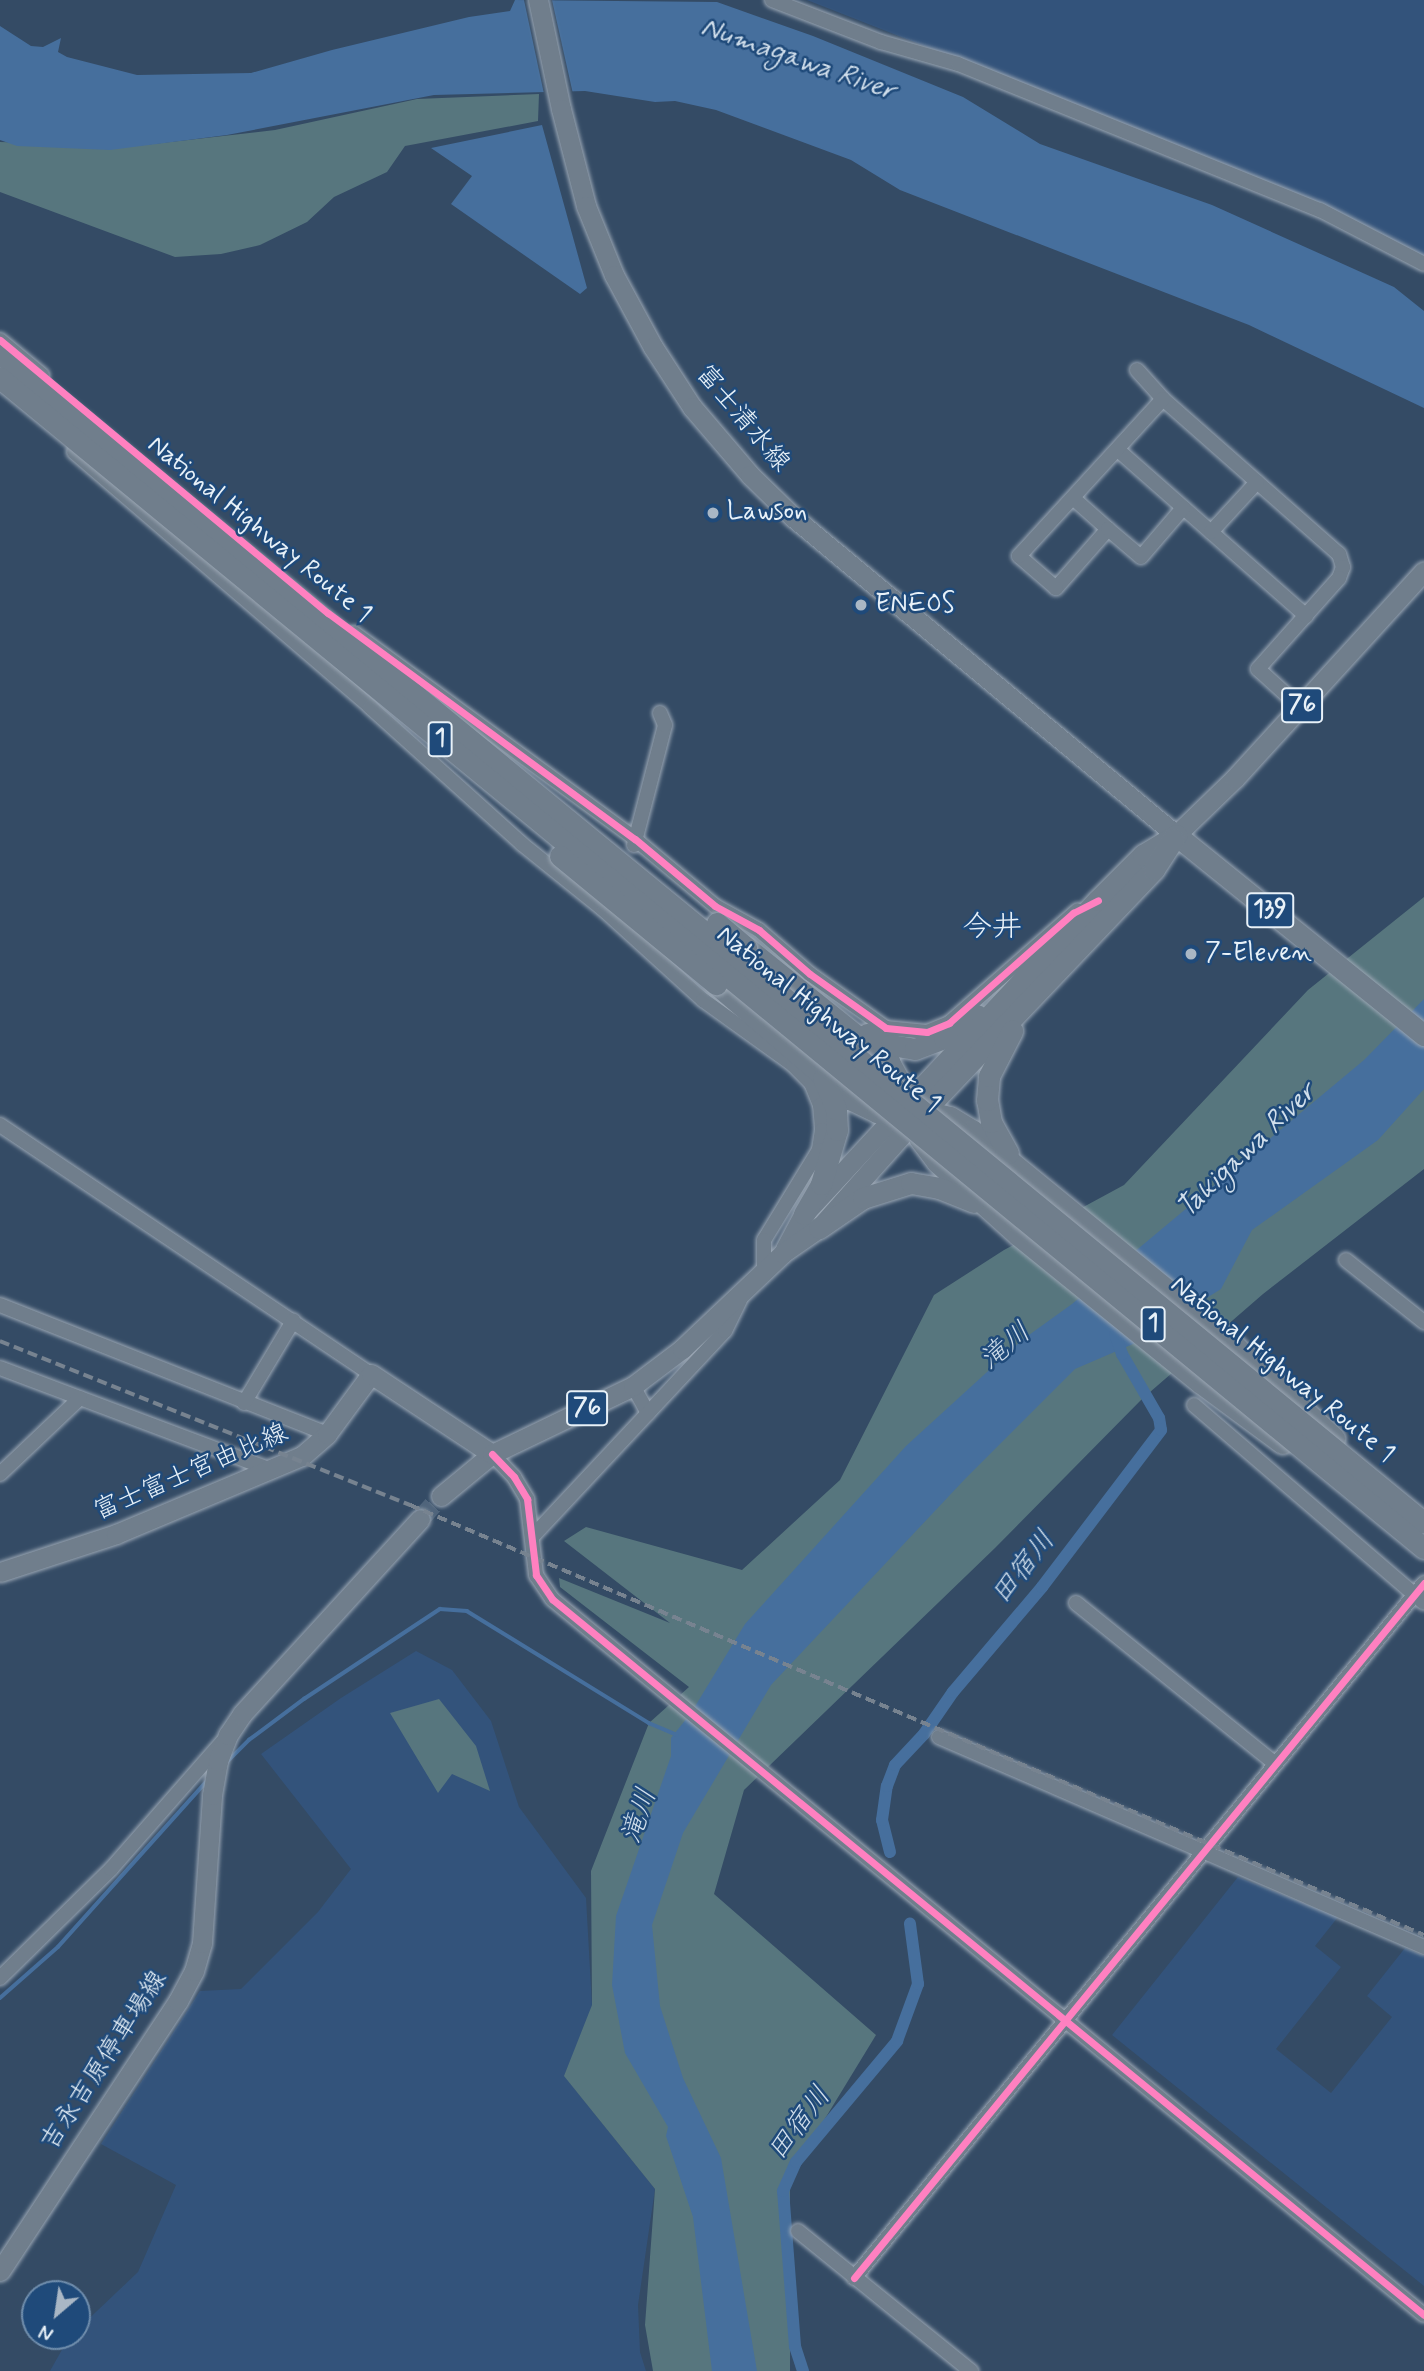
<!DOCTYPE html>
<meta charset="utf-8">
<style>
body{margin:0}
#map{position:relative;width:1424px;height:2371px;overflow:hidden;background:#344b65;font-family:Mynerve,"Klee One",sans-serif}
div>[style]{position:absolute}
[style*='--x']{left:calc(var(--x)*1px);top:calc(var(--y)*1px);width:calc(var(--w)*1px);rotate:calc(var(--a)*1deg)}
.built>*{inset:0;background:#33537b}
.green>*{inset:0;background:#57767e}
.water>*{inset:0;background:#466f9d}
.pier>*{inset:0;background:#344b65}
.stream>*{height:3.5px;margin:-1.75px;padding:0 1.75px;transform-origin:1.75px;border-radius:1.75px;background:#466f9d}
.canal>*{height:12px;margin:-6px;padding:0 6px;transform-origin:6px;border-radius:6px;background:#466f9d}
.major-tunnel>*{height:19px;margin-top:-9.5px;transform-origin:0;background:repeating-linear-gradient(90deg,#4f647b 0 19px,transparent 0 29px)}
.roads{filter:drop-shadow(0 0 2px #9aa6b3) drop-shadow(0 0 2px #9aa6b3)}
.minor>*{height:14px;margin:-7px;padding:0 7px;transform-origin:7px;border-radius:7px;background:#707e8c}
.major>*{height:19px;margin:-9.5px;padding:0 9.5px;transform-origin:9.5px;border-radius:9.5px;background:#707e8c}
.highway>*{height:21px;margin:-10.5px;padding:0 10.5px;transform-origin:10.5px;border-radius:10.5px;background:#707e8c}
.rail>*{height:3.5px;margin-top:-1.75px;transform-origin:0;background:repeating-linear-gradient(90deg,#778390 0 10px,transparent 0 15px)}
.bridges{filter:drop-shadow(0 0 2px #9aa6b3) drop-shadow(0 0 2px #9aa6b3)}
.highway-bridge>*{height:21px;margin:-10.5px;padding:0 10.5px;transform-origin:10.5px;border-radius:10.5px;background:#707e8c}
.cycleway>*{height:7px;margin:-3.5px;padding:0 3.5px;transform-origin:3.5px;border-radius:3.5px;background:#ff80c0}
.dots>*{width:19px;height:19px;translate:-50% -50%;box-sizing:border-box;border:4px solid #1f4a7a;border-radius:50%}
span{translate:-50% -50%;white-space:nowrap;text-align:center;line-height:1.15;-webkit-text-stroke:5px #1f4a7a;paint-order:stroke}
.shield-label span{padding:2px 5px;background:#1f4a7a;border:2px solid;border-radius:5px;-webkit-text-stroke-width:0}
.shield-label{font-size:24px;color:#e8f1f8;font-weight:700}
.street-label{font-size:26px;color:#e8f1f8}
.poi-label{font-size:26px;color:#e8f1f8}
.left{translate:0 -50%;text-align:left}
.water-label{font-size:28px;color:#d0deeb;font-style:italic}
.quarter-label{font-size:30px;color:#e8f1f8}
.north{position:absolute;left:21px;top:2280px;width:70px;height:70px;box-sizing:border-box;background:#1f4a7a;border:2px solid #6f8dac;border-radius:50%;rotate:209deg;font-size:19px;font-weight:700;line-height:28px;text-align:center;color:#e8f1f8}
.north::after{content:'';display:block;margin:auto;width:24px;height:32px;background:#a9b7c5;clip-path:polygon(50% 0,100% 100%,50% 72%,0 100%)}
</style>
<div id="map">
<div class="built">
<div style="clip-path:polygon(807px 0,1424px 0,1424px 258px,942px 53px)"></div>
<div style="clip-path:polygon(416px 1651px,452px 1670px,491px 1721px,519px 1807px,586px 1898px,592px 2005px,570px 2083px,655px 2189px,638px 2305px,640px 2352px,646px 2371px,50px 2371px,68px 2339px,77px 2336px,77px 2330px,138px 2272px,176px 2185px,101px 2144px,200px 1991px,241px 1989px,318px 1912px,351px 1869px,261px 1754px,341px 1698px)"></div>
<div style="clip-path:polygon(1238px 1877px,1338px 1917px,1315px 1946px,1341px 1967px,1276px 2049px,1331px 2093px,1392px 2017px,1367px 1996px,1405px 1948px,1424px 1956px,1424px 2286px,1112px 2035px)"></div>
</div>
<div class="green">
<div style="clip-path:polygon(539px 94px,538px 121px,405px 146px,387px 172px,334px 197px,307px 222px,260px 245px,221px 254px,175px 257px,0 192px,0 142px,135px 146px,275px 130px,417px 99px)"></div>
<div style="clip-path:polygon(1424px 897px,1424px 1169px,1263px 1294px,1142px 1399px,995px 1548px,744px 1790px,714px 1894px,876px 2035px,790px 2176px,790px 2371px,653px 2371px,645px 2325px,655px 2189px,564px 2076px,592px 2005px,591px 1871px,649px 1723px,689px 1687px,560px 1587px,559px 1578px,670px 1623px,564px 1541px,586px 1527px,742px 1570px,840px 1480px,934px 1295px,1004px 1250px,1124px 1185px,1308px 990px)"></div>
<div style="clip-path:polygon(439px 1699px,476px 1746px,490px 1791px,452px 1774px,438px 1793px,390px 1713px)"></div>
</div>
<div class="water">
<div style="clip-path:polygon(515px 0,717px 2px,813px 36px,963px 97px,1040px 144px,1212px 205px,1394px 287px,1424px 311px,1424px 408px,1249px 325px,900px 190px,851px 160px,716px 110px,675px 101px,655px 102px,585px 91px,434px 95px,227px 135px,110px 150px,17px 146px,0 140px,0 26px,31px 46px,43px 47px,61px 38px,58px 52px,67px 57px,137px 75px,251px 73px,332px 50px,469px 17px,510px 11px)"></div>
<div style="clip-path:polygon(542px 125px,587px 288px,580px 294px,451px 204px,472px 176px,431px 148px)"></div>
<div style="clip-path:polygon(1424px 999px,1424px 1089px,1378px 1140px,1252px 1230px,1221px 1289px,1133px 1344px,1075px 1369px,965px 1479px,771px 1685px,683px 1833px,652px 1925px,660px 2006px,683px 2078px,721px 2158px,757px 2371px,712px 2371px,693px 2217px,666px 2136px,668px 2127px,625px 2053px,612px 1985px,616px 1916px,671px 1756px,671px 1738px,691px 1713px,745px 1624px,906px 1446px,1022px 1340px,1072px 1304px,1364px 1060px)"></div>
</div>
<div class="pier">
<div style="clip-path:polygon(524px 0,552px 0,573px 94px,544px 94px)"></div>
</div>
<div class="stream">
<div style="--x:227;--y:1762;--w:31;--a:-45"></div>
<div style="--x:249;--y:1740;--w:69;--a:-36.7"></div>
<div style="--x:304;--y:1699;--w:163;--a:-33.5"></div>
<div style="--x:440;--y:1609;--w:27;--a:4"></div>
<div style="--x:467;--y:1611;--w:214;--a:31.6"></div>
<div style="--x:649;--y:1723;--w:30;--a:23"></div>
<div style="--x:0;--y:1998;--w:77;--a:-41.3"></div>
<div style="--x:58;--y:1947;--w:222;--a:-48.1"></div>
</div>
<div class="canal">
<div style="--x:890;--y:1852;--w:33;--a:-104"></div>
<div style="--x:882;--y:1820;--w:34;--a:-82"></div>
<div style="--x:887;--y:1786;--w:22;--a:-69"></div>
<div style="--x:895;--y:1765;--w:42;--a:-46.9"></div>
<div style="--x:924;--y:1734;--w:51;--a:-55.4"></div>
<div style="--x:953;--y:1692;--w:138;--a:-49.7"></div>
<div style="--x:1042;--y:1587;--w:197;--a:-52.8"></div>
<div style="--x:1161;--y:1430;--w:12;--a:-99"></div>
<div style="--x:1159;--y:1418;--w:74;--a:-120"></div>
<div style="--x:1122;--y:1354;--w:21;--a:-109"></div>
<div style="--x:803;--y:2371;--w:26;--a:-108"></div>
<div style="--x:795;--y:2346;--w:155;--a:-94.4"></div>
<div style="--x:783;--y:2191;--w:32;--a:-66"></div>
<div style="--x:796;--y:2162;--w:158;--a:-50.1"></div>
<div style="--x:897;--y:2041;--w:61;--a:-69.8"></div>
<div style="--x:918;--y:1984;--w:61;--a:-97.6"></div>
</div>
<div class="major-tunnel">
<div style="--x:420;--y:1519;--w:31;--a:-48"></div>
</div>
<div class="roads">
<div class="minor">
<div style="--x:772;--y:0;--w:117;--a:21.1"></div>
<div style="--x:881;--y:42;--w:80;--a:15.9"></div>
<div style="--x:958;--y:64;--w:390;--a:22"></div>
<div style="--x:1320;--y:210;--w:117;--a:27.4"></div>
<div style="--x:0;--y:340;--w:55;--a:39.8"></div>
<div style="--x:1137;--y:370;--w:39;--a:48"></div>
<div style="--x:1163;--y:399;--w:235;--a:41.4"></div>
<div style="--x:1339;--y:554;--w:14;--a:73"></div>
<div style="--x:1343;--y:567;--w:12;--a:110"></div>
<div style="--x:1339;--y:578;--w:122;--a:131.7"></div>
<div style="--x:1258;--y:669;--w:57;--a:42.1"></div>
<div style="--x:1118;--y:450;--w:251;--a:41.4"></div>
<div style="--x:74;--y:452;--w:391;--a:40.7"></div>
<div style="--x:370;--y:707;--w:205;--a:42"></div>
<div style="--x:522;--y:844;--w:105;--a:38.8"></div>
<div style="--x:604;--y:910;--w:134;--a:42.3"></div>
<div style="--x:703;--y:1000;--w:111;--a:35.8"></div>
<div style="--x:793;--y:1065;--w:25;--a:45"></div>
<div style="--x:811;--y:1083;--w:24;--a:68"></div>
<div style="--x:820;--y:1105;--w:25;--a:85"></div>
<div style="--x:822;--y:1130;--w:20;--a:99"></div>
<div style="--x:819;--y:1150;--w:105;--a:121.4"></div>
<div style="--x:764;--y:1240;--w:30;--a:90"></div>
<div style="--x:1073;--y:498;--w:47;--a:41.5"></div>
<div style="--x:1108;--y:529;--w:79;--a:131.4"></div>
<div style="--x:1056;--y:588;--w:49;--a:-139.1"></div>
<div style="--x:1019;--y:556;--w:213;--a:-47.5"></div>
<div style="--x:1108;--y:529;--w:43;--a:40.3"></div>
<div style="--x:1141;--y:557;--w:65;--a:-49.4"></div>
<div style="--x:1211;--y:532;--w:68;--a:-47.4"></div>
<div style="--x:354;--y:633;--w:348;--a:36.2"></div>
<div style="--x:635;--y:839;--w:104;--a:39.9"></div>
<div style="--x:715;--y:906;--w:50;--a:28.6"></div>
<div style="--x:759;--y:930;--w:67;--a:40.8"></div>
<div style="--x:810;--y:974;--w:93;--a:35.4"></div>
<div style="--x:886;--y:1028;--w:41;--a:5.6"></div>
<div style="--x:927;--y:1032;--w:24;--a:-22"></div>
<div style="--x:949;--y:1023;--w:171;--a:-41.2"></div>
<div style="--x:634;--y:845;--w:124;--a:-75.5"></div>
<div style="--x:665;--y:725;--w:13;--a:-113"></div>
<div style="--x:0;--y:1125;--w:447;--a:33.9"></div>
<div style="--x:1346;--y:1260;--w:100;--a:38.5"></div>
<div style="--x:0;--y:1305;--w:352;--a:21.5"></div>
<div style="--x:0;--y:1368;--w:290;--a:20.6"></div>
<div style="--x:633;--y:1386;--w:31;--a:61"></div>
<div style="--x:244;--y:1403;--w:96;--a:-59.1"></div>
<div style="--x:1194;--y:1405;--w:303;--a:40.7"></div>
<div style="--x:492;--y:1454;--w:32;--a:46"></div>
<div style="--x:514;--y:1477;--w:26;--a:59"></div>
<div style="--x:527;--y:1499;--w:77;--a:83.2"></div>
<div style="--x:536;--y:1575;--w:29;--a:56"></div>
<div style="--x:552;--y:1599;--w:1128;--a:39.39"></div>
<div style="--x:0;--y:1474;--w:110;--a:-43.5"></div>
<div style="--x:533;--y:1536;--w:281;--a:-46.9"></div>
<div style="--x:725;--y:1331;--w:34;--a:-64"></div>
<div style="--x:1076;--y:1603;--w:255;--a:38.9"></div>
<div style="--x:939;--y:1737;--w:529;--a:23.41"></div>
<div style="--x:0;--y:1978;--w:156;--a:-44.5"></div>
<div style="--x:111;--y:1869;--w:169;--a:-48.8"></div>
<div style="--x:798;--y:2231;--w:223;--a:39"></div>
<div style="--x:854;--y:2278;--w:899;--a:-50.64"></div>
</div>
<div class="major">
<div style="--x:538;--y:0;--w:111;--a:78.1"></div>
<div style="--x:561;--y:109;--w:100;--a:75.5"></div>
<div style="--x:586;--y:206;--w:74;--a:67.9"></div>
<div style="--x:614;--y:275;--w:82;--a:61.6"></div>
<div style="--x:653;--y:347;--w:72;--a:57"></div>
<div style="--x:692;--y:407;--w:89;--a:49.5"></div>
<div style="--x:750;--y:475;--w:60;--a:44.3"></div>
<div style="--x:793;--y:517;--w:498;--a:39.7"></div>
<div style="--x:1176;--y:835;--w:82;--a:-44"></div>
<div style="--x:1235;--y:778;--w:280;--a:-47.6"></div>
<div style="--x:785;--y:1249;--w:40;--a:-62"></div>
<div style="--x:804;--y:1214;--w:147;--a:-47.2"></div>
<div style="--x:441;--y:1496;--w:66;--a:-39.5"></div>
<div style="--x:0;--y:1572;--w:122;--a:-18.1"></div>
<div style="--x:116;--y:1534;--w:202;--a:-22.8"></div>
<div style="--x:302;--y:1456;--w:33;--a:-41"></div>
<div style="--x:327;--y:1434;--w:74;--a:-53.7"></div>
<div style="--x:371;--y:1374;--w:145;--a:33.5"></div>
<div style="--x:492;--y:1454;--w:157;--a:-25.7"></div>
<div style="--x:633;--y:1386;--w:61;--a:-37.1"></div>
<div style="--x:682;--y:1349;--w:139;--a:-43.5"></div>
<div style="--x:783;--y:1253;--w:44;--a:-34.8"></div>
<div style="--x:819;--y:1228;--w:149;--a:-48.3"></div>
<div style="--x:0;--y:2271;--w:323;--a:-56.6"></div>
<div style="--x:178;--y:2001;--w:34;--a:-62"></div>
<div style="--x:194;--y:1971;--w:29;--a:-74"></div>
<div style="--x:202;--y:1943;--w:148;--a:-86.1"></div>
<div style="--x:212;--y:1795;--w:35;--a:-80"></div>
<div style="--x:218;--y:1761;--w:28;--a:-69"></div>
<div style="--x:228;--y:1735;--w:25;--a:-56"></div>
<div style="--x:242;--y:1714;--w:264;--a:-47.6"></div>
</div>
<div class="highway">
<div style="--x:1176;--y:835;--w:319;--a:38.9"></div>
<div style="--x:746;--y:947;--w:184;--a:38.8"></div>
<div style="--x:889;--y:1062;--w:50;--a:61.4"></div>
<div style="--x:716;--y:984;--w:177;--a:40.6"></div>
<div style="--x:850;--y:1099;--w:30;--a:26"></div>
<div style="--x:877;--y:1112;--w:25;--a:7"></div>
<div style="--x:867;--y:1034;--w:26;--a:25"></div>
<div style="--x:891;--y:1045;--w:24;--a:9"></div>
<div style="--x:915;--y:1049;--w:31;--a:-21"></div>
<div style="--x:944;--y:1038;--w:40;--a:-34.9"></div>
<div style="--x:905;--y:1106;--w:282;--a:-46.9"></div>
<div style="--x:1098;--y:900;--w:64;--a:-45"></div>
<div style="--x:1143;--y:855;--w:39;--a:-31"></div>
<div style="--x:917;--y:1109;--w:34;--a:14"></div>
<div style="--x:950;--y:1117;--w:27;--a:31"></div>
<div style="--x:973;--y:1131;--w:338;--a:39.3"></div>
<div style="--x:1234;--y:1345;--w:137;--a:42.9"></div>
<div style="--x:918;--y:1117;--w:342;--a:-46.4"></div>
<div style="--x:1154;--y:869;--w:35;--a:-57"></div>
<div style="--x:919;--y:1138;--w:30;--a:53"></div>
<div style="--x:937;--y:1162;--w:109;--a:42"></div>
<div style="--x:1018;--y:1235;--w:235;--a:39"></div>
<div style="--x:1201;--y:1383;--w:101;--a:36.5"></div>
<div style="--x:1008;--y:1153;--w:35;--a:-119"></div>
<div style="--x:991;--y:1122;--w:22;--a:-100"></div>
<div style="--x:987;--y:1100;--w:24;--a:-85"></div>
<div style="--x:989;--y:1076;--w:51;--a:-62.9"></div>
<div style="--x:804;--y:1214;--w:34;--a:-60"></div>
<div style="--x:821;--y:1184;--w:56;--a:-73.5"></div>
<div style="--x:837;--y:1130;--w:21;--a:-93"></div>
<div style="--x:836;--y:1109;--w:33;--a:-113"></div>
<div style="--x:819;--y:1228;--w:53;--a:-34.3"></div>
<div style="--x:863;--y:1198;--w:50;--a:-17.4"></div>
<div style="--x:911;--y:1183;--w:28;--a:10"></div>
<div style="--x:939;--y:1188;--w:37;--a:22"></div>
</div>
</div>
<div class="rail">
<div style="--x:0;--y:1341;--w:442;--a:21.8"></div>
<div style="--x:410;--y:1505;--w:1101;--a:22.98"></div>
</div>
<div class="bridges">
<div class="highway-bridge">
<div style="--x:0;--y:354;--w:1842;--a:39.38"></div>
<div style="--x:0;--y:378;--w:1843;--a:39.41"></div>
<div style="--x:560;--y:856;--w:202;--a:39.4"></div>
<div style="--x:717;--y:923;--w:38;--a:40"></div>
</div>
</div>
<div class="cycleway">
<div style="--x:0;--y:340;--w:427;--a:39.8"></div>
<div style="--x:328;--y:613;--w:381;--a:36.4"></div>
<div style="--x:635;--y:839;--w:104;--a:39.9"></div>
<div style="--x:715;--y:906;--w:50;--a:28.6"></div>
<div style="--x:759;--y:930;--w:67;--a:40.8"></div>
<div style="--x:810;--y:974;--w:93;--a:35.4"></div>
<div style="--x:886;--y:1028;--w:41;--a:5.6"></div>
<div style="--x:927;--y:1032;--w:24;--a:-22"></div>
<div style="--x:949;--y:1023;--w:166;--a:-41.6"></div>
<div style="--x:1073;--y:913;--w:28;--a:-27"></div>
<div style="--x:492;--y:1454;--w:32;--a:46"></div>
<div style="--x:514;--y:1477;--w:26;--a:59"></div>
<div style="--x:527;--y:1499;--w:77;--a:83.2"></div>
<div style="--x:536;--y:1575;--w:29;--a:56"></div>
<div style="--x:552;--y:1599;--w:1128;--a:39.39"></div>
<div style="--x:854;--y:2278;--w:899;--a:-50.64"></div>
</div>
<div class="dots">
<div style="left:713px;top:513px;background:#a9b7c5"></div>
<div style="left:861px;top:605px;background:#a9b7c5"></div>
<div style="left:1191px;top:954px;background:#a9b7c5"></div>
</div>
<div class="shield-label">
<span style="left:1302px;top:705px">76</span>
<span style="left:440px;top:739px">1</span>
<span style="left:1270px;top:910px">139</span>
<span style="left:1153px;top:1324px">1</span>
<span style="left:587px;top:1408px">76</span>
</div>
<div class="street-label">
<span style="left:742px;top:419px;rotate:50deg">富士清水線</span>
<span style="left:259px;top:530px;rotate:39deg">National Highway Route 1</span>
<span style="left:828px;top:1020px;rotate:39deg">National Highway Route 1</span>
<span style="left:1282px;top:1370px;rotate:39deg">National Highway Route 1</span>
<span style="left:191px;top:1473px;rotate:-23deg">富士富士宮由比線</span>
<span style="left:105px;top:2061px;rotate:-57deg">吉永吉原停車場線</span>
</div>
<div class="poi-label">
<span class="left" style="left:727px;top:513px">Lawson</span>
<span class="left" style="left:875px;top:605px">ENEOS</span>
<span class="left" style="left:1205px;top:954px">7-Eleven</span>
</div>
<div class="water-label">
<span style="left:798px;top:60px;rotate:19deg">Numagawa River</span>
<span style="left:1247px;top:1151px;rotate:-44deg">Takigawa River</span>
<span style="left:1006px;top:1347px;rotate:-40deg">滝川</span>
<span style="left:1024px;top:1568px;rotate:-52deg">田宿川</span>
<span style="left:640px;top:1816px;rotate:-71deg">滝川</span>
<span style="left:800px;top:2124px;rotate:-53deg">田宿川</span>
</div>
<div class="quarter-label">
<span style="left:992px;top:928px">今井</span>
</div>
<div class="north">N</div>
</div>
